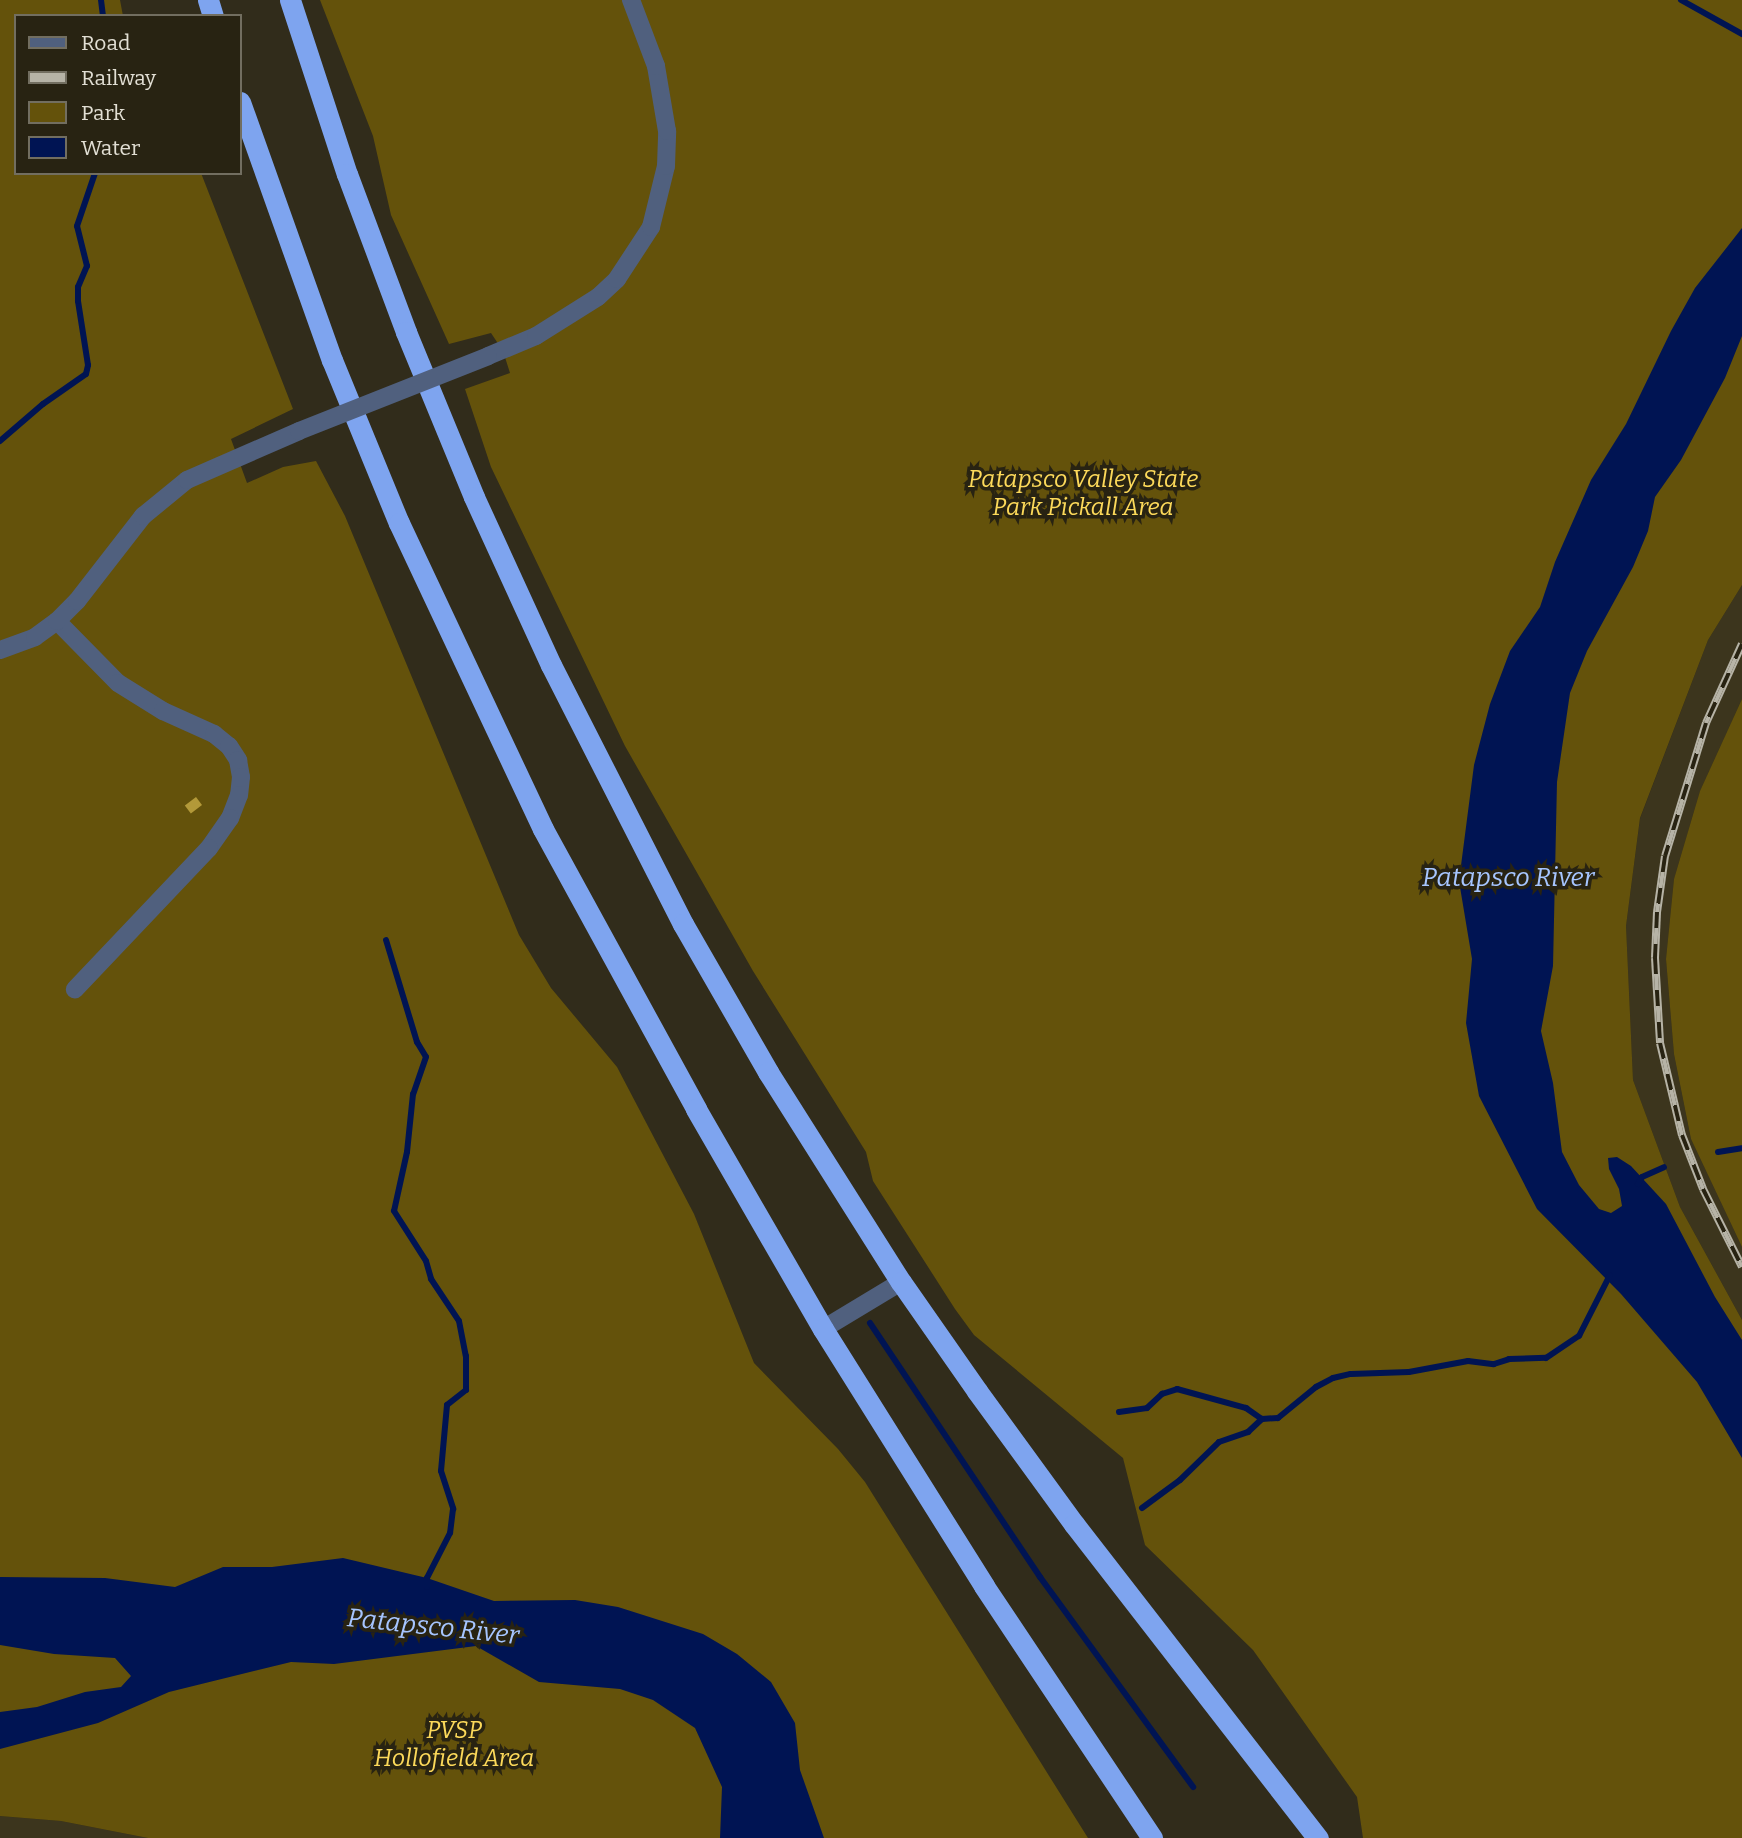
<!DOCTYPE html>
<style>
body{margin:0}
#map{position:relative;width:1742px;height:1838px;overflow:hidden;background:#312c1b;font-family:Bitter,serif}
div>[style]{position:absolute}
[style*='--x']{left:calc(var(--x)*1px);top:calc(var(--y)*1px);width:calc(var(--w)*1px);rotate:calc(var(--a)*1deg)}
.built>*{inset:0;background:#3c351d}
.green>*{inset:0;background:#64520b}
.water>*{inset:0;background:#001453}
.stream>*{height:6px;margin:-3px;padding:0 3px;transform-origin:3px;border-radius:3px;background:#001453}
.building>*{inset:0;background:#b39939;transform-origin:0 0}
.minor>*{height:18px;margin:-9px;padding:0 9px;transform-origin:9px;border-radius:9px;background:#50607e}
.highway>*{height:21px;margin:-10.5px;padding:0 10.5px;transform-origin:10.5px;border-radius:10.5px;background:#7ea4ef}
.rail>*{height:8px;margin-top:-4px;transform-origin:0;background:repeating-linear-gradient(90deg,#282312 0 16px,#b6b3a6 0 32px);box-sizing:border-box;border-block:2px solid #b6b3a6}
.minor-bridge>*{height:18px;margin:-9px;padding:0 9px;transform-origin:9px;border-radius:9px;background:#50607e}
span{translate:-50% -50%;white-space:nowrap;text-align:center;line-height:1.15;-webkit-text-stroke:7px #282312;paint-order:stroke}
.park-label{font-size:24px;color:#fcd95a;font-style:italic}
.water-label{font-size:26px;color:#a6c5ff;font-style:italic}
.legend{position:absolute;left:14px;top:14px;width:228px;height:161px;box-sizing:border-box;background:#282312;border:2px solid #726e60;margin:0;padding:9px 12px;list-style:none;font-size:21px;color:#e2dfd4}
.legend li{display:flex;align-items:center;gap:14px;height:35px}
.legend b{width:35px;border:2px solid #726e60}
</style>
<div id="map">
<div class="built">
<div style="clip-path:polygon(1742px 585px,1742px 699px,1700px 791px,1674px 879px,1666px 959px,1674px 1054px,1691px 1139px,1742px 1247px,1742px 1320px,1680px 1207px,1633px 1080px,1626px 926px,1640px 819px,1708px 640px)"></div>
<div style="clip-path:polygon(0 1816px,61px 1821px,148px 1838px,0 1838px)"></div>
</div>
<div class="green">
<div style="clip-path:polygon(0 0,120px 0,123px 16px,16px 16px,16px 173px,201px 173px,293px 409px,231px 439px,247px 483px,283px 467px,316px 461px,345px 516px,519px 935px,551px 988px,617px 1067px,694px 1214px,754px 1363px,838px 1449px,865px 1482px,1088px 1838px,148px 1838px,61px 1821px,0 1816px)"></div>
<div style="clip-path:polygon(320px 0,1742px 0,1742px 585px,1708px 640px,1640px 818px,1626px 926px,1633px 1080px,1680px 1207px,1742px 1320px,1742px 1838px,1363px 1838px,1357px 1797px,1253px 1650px,1145px 1545px,1123px 1458px,974px 1335px,955px 1309px,873px 1181px,866px 1152px,753px 971px,625px 746px,491px 467px,465px 389px,510px 373px,503px 351px,491px 333px,449px 344px,391px 215px,373px 136px)"></div>
<div style="clip-path:polygon(1742px 699px,1742px 1247px,1691px 1139px,1674px 1054px,1666px 959px,1674px 879px,1700px 791px)"></div>
</div>
<div class="water">
<div style="clip-path:polygon(1742px 228px,1742px 336px,1725px 378px,1681px 460px,1655px 497px,1648px 531px,1633px 567px,1587px 651px,1570px 693px,1557px 782px,1553px 966px,1541px 1031px,1553px 1083px,1562px 1152px,1579px 1185px,1599px 1209px,1611px 1213px,1622px 1206px,1619px 1189px,1609px 1169px,1608px 1158px,1617px 1157px,1631px 1166px,1666px 1204px,1715px 1297px,1742px 1340px,1742px 1458px,1697px 1382px,1621px 1294px,1537px 1209px,1479px 1096px,1466px 1023px,1472px 959px,1459px 881px,1474px 765px,1490px 704px,1510px 651px,1540px 607px,1555px 562px,1591px 480px,1626px 424px,1671px 331px,1695px 288px)"></div>
<div style="clip-path:polygon(343px 1558px,427px 1578px,494px 1601px,575px 1600px,618px 1607px,703px 1634px,737px 1654px,771px 1682px,795px 1723px,800px 1770px,824px 1838px,720px 1838px,722px 1787px,695px 1728px,653px 1700px,620px 1689px,539px 1682px,476px 1646px,334px 1664px,291px 1662px,169px 1692px,98px 1723px,0 1749px,0 1712px,37px 1707px,85px 1692px,121px 1687px,131px 1676px,115px 1658px,54px 1654px,0 1645px,0 1577px,105px 1578px,175px 1587px,223px 1567px,272px 1567px)"></div>
</div>
<div class="stream">
<div style="--x:101;--y:0;--w:16;--a:83"></div>
<div style="--x:1681;--y:0;--w:70;--a:29.1"></div>
<div style="--x:0;--y:441;--w:57;--a:-40.7"></div>
<div style="--x:43;--y:404;--w:52;--a:-34.9"></div>
<div style="--x:86;--y:374;--w:9;--a:-77"></div>
<div style="--x:88;--y:365;--w:65;--a:-98.9"></div>
<div style="--x:78;--y:301;--w:14;--a:-90"></div>
<div style="--x:78;--y:287;--w:23;--a:-67"></div>
<div style="--x:87;--y:266;--w:41;--a:-104"></div>
<div style="--x:77;--y:226;--w:56;--a:-71.2"></div>
<div style="--x:386;--y:940;--w:107;--a:73.1"></div>
<div style="--x:417;--y:1042;--w:17;--a:59"></div>
<div style="--x:426;--y:1057;--w:39;--a:109"></div>
<div style="--x:413;--y:1094;--w:58;--a:95.9"></div>
<div style="--x:407;--y:1152;--w:60;--a:102.4"></div>
<div style="--x:394;--y:1211;--w:59;--a:57.4"></div>
<div style="--x:426;--y:1261;--w:19;--a:74"></div>
<div style="--x:431;--y:1279;--w:50;--a:56.3"></div>
<div style="--x:459;--y:1321;--w:36;--a:79"></div>
<div style="--x:466;--y:1356;--w:34;--a:90"></div>
<div style="--x:466;--y:1390;--w:24;--a:142"></div>
<div style="--x:447;--y:1405;--w:66;--a:95.2"></div>
<div style="--x:441;--y:1471;--w:40;--a:72"></div>
<div style="--x:453;--y:1509;--w:24;--a:97"></div>
<div style="--x:450;--y:1533;--w:51;--a:117.1"></div>
<div style="--x:427;--y:1578;--w:9;--a:90"></div>
<div style="--x:1718;--y:1152;--w:24;--a:-9"></div>
<div style="--x:1638;--y:1184;--w:8;--a:-60"></div>
<div style="--x:1642;--y:1177;--w:24;--a:-24"></div>
<div style="--x:870;--y:1323;--w:306;--a:56.2"></div>
<div style="--x:1040;--y:1577;--w:260;--a:53.9"></div>
<div style="--x:1119;--y:1412;--w:28;--a:-8"></div>
<div style="--x:1147;--y:1408;--w:21;--a:-43"></div>
<div style="--x:1162;--y:1394;--w:16;--a:-18"></div>
<div style="--x:1177;--y:1389;--w:72;--a:15.4"></div>
<div style="--x:1246;--y:1408;--w:19;--a:35"></div>
<div style="--x:1262;--y:1419;--w:16;--a:-4"></div>
<div style="--x:1278;--y:1418;--w:49;--a:-39.2"></div>
<div style="--x:1316;--y:1387;--w:19;--a:-28"></div>
<div style="--x:1333;--y:1378;--w:18;--a:-13"></div>
<div style="--x:1351;--y:1374;--w:58;--a:-2"></div>
<div style="--x:1409;--y:1372;--w:60;--a:-10.6"></div>
<div style="--x:1468;--y:1361;--w:26;--a:7"></div>
<div style="--x:1494;--y:1364;--w:16;--a:-18"></div>
<div style="--x:1509;--y:1359;--w:37;--a:-2"></div>
<div style="--x:1546;--y:1358;--w:40;--a:-34"></div>
<div style="--x:1579;--y:1336;--w:68;--a:-63.1"></div>
<div style="--x:1142;--y:1508;--w:47;--a:-36.4"></div>
<div style="--x:1180;--y:1480;--w:54;--a:-44.3"></div>
<div style="--x:1219;--y:1442;--w:31;--a:-19"></div>
<div style="--x:1248;--y:1432;--w:19;--a:-43"></div>
</div>
<div class="building">
<div style="left:196px;top:797px;width:10px;height:14px;rotate:53deg"></div>
</div>
<div class="minor">
<div style="--x:488;--y:356;--w:52;--a:-22.6"></div>
<div style="--x:536;--y:336;--w:73;--a:-32.2"></div>
<div style="--x:598;--y:297;--w:26;--a:-43"></div>
<div style="--x:617;--y:279;--w:62;--a:-56.8"></div>
<div style="--x:651;--y:227;--w:63;--a:-76.2"></div>
<div style="--x:666;--y:166;--w:35;--a:-88"></div>
<div style="--x:667;--y:131;--w:66;--a:-99.6"></div>
<div style="--x:656;--y:66;--w:71;--a:-110.7"></div>
<div style="--x:57;--y:621;--w:87;--a:45.5"></div>
<div style="--x:118;--y:683;--w:53;--a:31.9"></div>
<div style="--x:163;--y:711;--w:56;--a:24.3"></div>
<div style="--x:214;--y:734;--w:19;--a:39"></div>
<div style="--x:229;--y:746;--w:17;--a:57"></div>
<div style="--x:238;--y:760;--w:17;--a:80"></div>
<div style="--x:241;--y:777;--w:18;--a:96"></div>
<div style="--x:239;--y:795;--w:25;--a:111"></div>
<div style="--x:230;--y:818;--w:37;--a:125"></div>
<div style="--x:209;--y:848;--w:195;--a:133.5"></div>
<div style="--x:0;--y:650;--w:37;--a:-20"></div>
<div style="--x:35;--y:637;--w:27;--a:-36"></div>
<div style="--x:57;--y:621;--w:28;--a:-45"></div>
<div style="--x:77;--y:601;--w:108;--a:-52.2"></div>
<div style="--x:143;--y:516;--w:57;--a:-39.3"></div>
<div style="--x:187;--y:480;--w:122;--a:-23.6"></div>
<div style="--x:823;--y:1329;--w:91;--a:-31.1"></div>
</div>
<div class="highway">
<div style="--x:208;--y:0;--w:17;--a:73"></div>
<div style="--x:290;--y:0;--w:183;--a:71.9"></div>
<div style="--x:347;--y:174;--w:169;--a:69.5"></div>
<div style="--x:406;--y:332;--w:178;--a:67.6"></div>
<div style="--x:474;--y:497;--w:185;--a:65.4"></div>
<div style="--x:551;--y:665;--w:291;--a:63"></div>
<div style="--x:683;--y:924;--w:171;--a:60.1"></div>
<div style="--x:768;--y:1072;--w:249;--a:57.7"></div>
<div style="--x:901;--y:1282;--w:133;--a:55.1"></div>
<div style="--x:977;--y:1391;--w:165;--a:53.9"></div>
<div style="--x:1074;--y:1524;--w:398;--a:52.2"></div>
<div style="--x:240;--y:102;--w:274;--a:70.4"></div>
<div style="--x:332;--y:360;--w:176;--a:67.7"></div>
<div style="--x:399;--y:523;--w:338;--a:64.8"></div>
<div style="--x:543;--y:829;--w:319;--a:61.3"></div>
<div style="--x:696;--y:1109;--w:254;--a:60"></div>
<div style="--x:823;--y:1329;--w:303;--a:57.9"></div>
<div style="--x:984;--y:1586;--w:303;--a:56.3"></div>
</div>
<div class="rail">
<div style="--x:1742;--y:644;--w:87;--a:114.5"></div>
<div style="--x:1706;--y:723;--w:139;--a:107.1"></div>
<div style="--x:1665;--y:856;--w:57;--a:98.1"></div>
<div style="--x:1657;--y:912;--w:46;--a:92.5"></div>
<div style="--x:1655;--y:958;--w:85;--a:86.6"></div>
<div style="--x:1660;--y:1043;--w:95;--a:76.6"></div>
<div style="--x:1682;--y:1135;--w:58;--a:68.7"></div>
<div style="--x:1703;--y:1189;--w:87;--a:63.4"></div>
</div>
<div class="minor-bridge">
<div style="--x:299;--y:431;--w:203;--a:-21.6"></div>
</div>
<div class="park-label">
<span style="left:1083px;top:494px">Patapsco Valley State<br>Park Pickall Area</span>
<span style="left:454px;top:1745px">PVSP<br>Hollofield Area</span>
</div>
<div class="water-label">
<span style="left:1508px;top:878px">Patapsco River</span>
<span style="left:433px;top:1627px;rotate:6deg">Patapsco River</span>
</div>
<ul class="legend">
<li><b style="height:9px;background:#50607e"></b>Road</li>
<li><b style="height:9px;background:#b6b3a6"></b>Railway</li>
<li><b style="height:19px;background:#64520b"></b>Park</li>
<li><b style="height:19px;background:#001453"></b>Water</li>
</ul>
</div>
